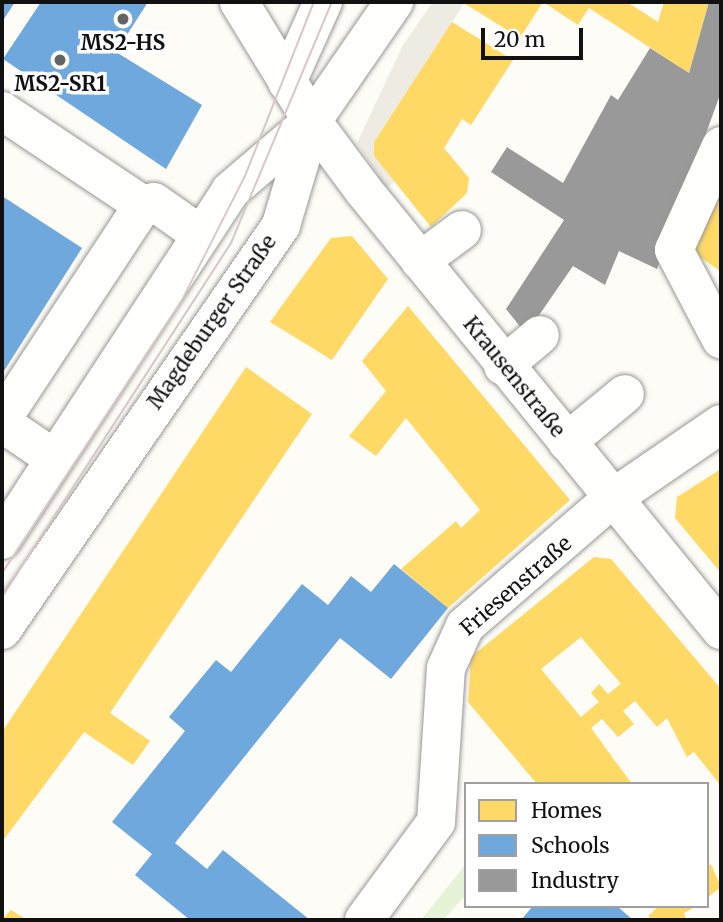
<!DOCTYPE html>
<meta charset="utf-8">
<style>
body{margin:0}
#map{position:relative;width:723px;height:922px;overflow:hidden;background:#fdfcf7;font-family:Merriweather,serif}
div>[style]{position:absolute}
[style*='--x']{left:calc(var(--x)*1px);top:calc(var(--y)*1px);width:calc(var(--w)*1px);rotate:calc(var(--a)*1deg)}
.green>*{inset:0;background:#e7f3d7}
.plaza>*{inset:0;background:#edebe2}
.homes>*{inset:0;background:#ffd966}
.schools>*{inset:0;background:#6fa8dc}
.industry>*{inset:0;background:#999}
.roads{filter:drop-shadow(0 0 2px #979795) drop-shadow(0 0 2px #979795)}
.minor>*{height:38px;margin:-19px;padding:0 19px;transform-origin:19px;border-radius:19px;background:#fffffe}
.tram>*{height:2px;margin:-1px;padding:0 1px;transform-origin:1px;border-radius:1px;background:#d9c6c7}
.dots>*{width:19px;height:19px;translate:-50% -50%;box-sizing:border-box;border:4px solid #fff;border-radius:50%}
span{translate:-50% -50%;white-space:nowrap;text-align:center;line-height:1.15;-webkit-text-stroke:7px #fff;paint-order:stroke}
.poi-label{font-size:21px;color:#111;font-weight:700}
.street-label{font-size:21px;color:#111}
.frame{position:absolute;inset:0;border:4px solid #111;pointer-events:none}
.legend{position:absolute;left:464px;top:782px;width:245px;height:126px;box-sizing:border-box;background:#fff;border:2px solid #a0a0a0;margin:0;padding:9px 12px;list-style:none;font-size:21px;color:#111}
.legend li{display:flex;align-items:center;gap:14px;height:35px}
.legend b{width:35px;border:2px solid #a0a0a0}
.scale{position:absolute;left:481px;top:28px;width:102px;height:32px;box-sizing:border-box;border:4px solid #111;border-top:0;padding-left:9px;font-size:21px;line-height:24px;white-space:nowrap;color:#111;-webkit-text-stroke:5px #fff;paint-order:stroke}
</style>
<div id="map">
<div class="green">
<div style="clip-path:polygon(466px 864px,466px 895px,443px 920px,421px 920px)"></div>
</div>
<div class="plaza">
<div style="clip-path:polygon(433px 2px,465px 2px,374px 142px,374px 156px,395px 181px,386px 189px,357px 143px,403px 45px)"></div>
</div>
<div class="homes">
<div style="clip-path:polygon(462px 2px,627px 2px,658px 22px,664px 2px,709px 2px,689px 73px,589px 8px,578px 25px,543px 2px,520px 38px)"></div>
<div style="clip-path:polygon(452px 22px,513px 60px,471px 125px,462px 119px,444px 148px,469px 178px,467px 193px,431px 227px,374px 156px,374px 142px)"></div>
<div style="clip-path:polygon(721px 191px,721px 270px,720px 271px,687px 248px)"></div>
<div style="clip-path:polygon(352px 236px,388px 279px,332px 360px,270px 322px,331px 238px)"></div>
<div style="clip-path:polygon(408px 306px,570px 500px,448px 608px,401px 569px,456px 521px,461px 528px,480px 510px,406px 418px,376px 456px,349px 436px,386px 391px,362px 361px)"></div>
<div style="clip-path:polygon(246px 367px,312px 414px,110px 713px,150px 741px,133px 765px,84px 732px,2px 842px,2px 732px)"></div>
<div style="clip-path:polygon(721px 469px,721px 573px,675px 518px,677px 497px)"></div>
<div style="clip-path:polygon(evenodd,594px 557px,611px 559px,721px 689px,721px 786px,694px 752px,687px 757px,667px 718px,657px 727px,635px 701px,623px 711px,634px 724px,618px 737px,602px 719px,591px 728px,632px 784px,537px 784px,468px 702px,471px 657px,594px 557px,581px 637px,621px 684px,608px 694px,599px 684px,591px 693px,599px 702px,581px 717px,541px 669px,581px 637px)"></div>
<div style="clip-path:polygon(711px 864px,721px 887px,707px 898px,707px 867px)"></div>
<div style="clip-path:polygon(659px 906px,697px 906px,684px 913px,686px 920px,652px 920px,648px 916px)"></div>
<div style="clip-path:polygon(11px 910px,27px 920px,2px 920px)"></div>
</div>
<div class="schools">
<div style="clip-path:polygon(2px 2px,15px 2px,2px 22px)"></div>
<div style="clip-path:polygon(41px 2px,148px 2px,116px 52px,202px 105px,166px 169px,3px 59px)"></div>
<div style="clip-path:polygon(2px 196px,82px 248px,2px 374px)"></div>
<div style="clip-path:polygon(394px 564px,448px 608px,391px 679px,340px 638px,175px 843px,207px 869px,223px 850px,310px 920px,190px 920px,135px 875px,152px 854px,112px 822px,185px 731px,169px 717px,216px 660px,231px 672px,302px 584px,328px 605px,351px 576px,371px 592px)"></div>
<div style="clip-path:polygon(533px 906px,617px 906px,633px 920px,521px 920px)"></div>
</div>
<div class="industry">
<div style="clip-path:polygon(709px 2px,721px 2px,721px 92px,657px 269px,619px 251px,605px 285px,573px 266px,526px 334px,506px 309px,564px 220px,491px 172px,507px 147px,563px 183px,611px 95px,618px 100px,650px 48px,689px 73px)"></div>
</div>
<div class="roads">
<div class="minor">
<div style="--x:239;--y:2;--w:140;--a:58.5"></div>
<div style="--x:312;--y:121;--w:87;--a:53.4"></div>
<div style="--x:364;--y:191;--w:566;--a:50.88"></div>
<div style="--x:287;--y:82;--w:88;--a:-65.8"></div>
<div style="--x:2;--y:111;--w:169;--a:33.7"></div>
<div style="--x:143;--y:205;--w:11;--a:-15"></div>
<div style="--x:154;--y:202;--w:57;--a:35.1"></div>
<div style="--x:721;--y:146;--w:114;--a:114.3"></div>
<div style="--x:674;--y:250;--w:101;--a:62.2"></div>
<div style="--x:420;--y:261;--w:52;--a:-36.4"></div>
<div style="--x:503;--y:366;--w:48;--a:-40"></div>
<div style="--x:2;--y:419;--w:256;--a:-56.6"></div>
<div style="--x:2;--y:423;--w:64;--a:34.2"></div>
<div style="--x:567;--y:442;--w:75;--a:-39.6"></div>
<div style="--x:2;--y:540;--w:417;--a:-56.8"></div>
<div style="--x:230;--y:191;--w:108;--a:-40.5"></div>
<div style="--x:312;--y:121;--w:145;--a:-55.4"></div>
<div style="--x:2;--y:630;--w:492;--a:-55.4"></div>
<div style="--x:281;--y:225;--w:109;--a:-73.4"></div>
<div style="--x:364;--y:920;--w:122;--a:-53.7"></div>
<div style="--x:436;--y:822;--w:154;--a:-86.3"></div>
<div style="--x:446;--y:668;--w:46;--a:-65.7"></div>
<div style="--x:465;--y:626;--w:196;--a:-40.9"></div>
<div style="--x:613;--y:498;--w:131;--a:-34.4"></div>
</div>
</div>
<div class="tram">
<div style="--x:2;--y:573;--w:325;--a:-56.6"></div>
<div style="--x:181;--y:302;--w:141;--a:-63.1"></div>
<div style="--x:245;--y:176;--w:187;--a:-68.4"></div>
<div style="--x:2;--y:597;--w:422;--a:-57.1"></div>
<div style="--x:231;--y:243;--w:261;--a:-67.3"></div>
</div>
<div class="dots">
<div style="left:123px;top:19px;background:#646362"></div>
<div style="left:60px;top:60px;background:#646362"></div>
</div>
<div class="poi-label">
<span style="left:123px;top:43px">MS2-HS</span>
<span style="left:60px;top:84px">MS2-SR1</span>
</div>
<div class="street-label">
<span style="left:212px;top:322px;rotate:-55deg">Magdeburger Straße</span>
<span style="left:514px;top:377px;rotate:51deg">Krausenstraße</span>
<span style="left:516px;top:586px;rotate:-41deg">Friesenstraße</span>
</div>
<div class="frame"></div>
<ul class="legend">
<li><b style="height:19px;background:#ffd966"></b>Homes</li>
<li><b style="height:19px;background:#6fa8dc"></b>Schools</li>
<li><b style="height:19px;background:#999"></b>Industry</li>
</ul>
<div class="scale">20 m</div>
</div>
